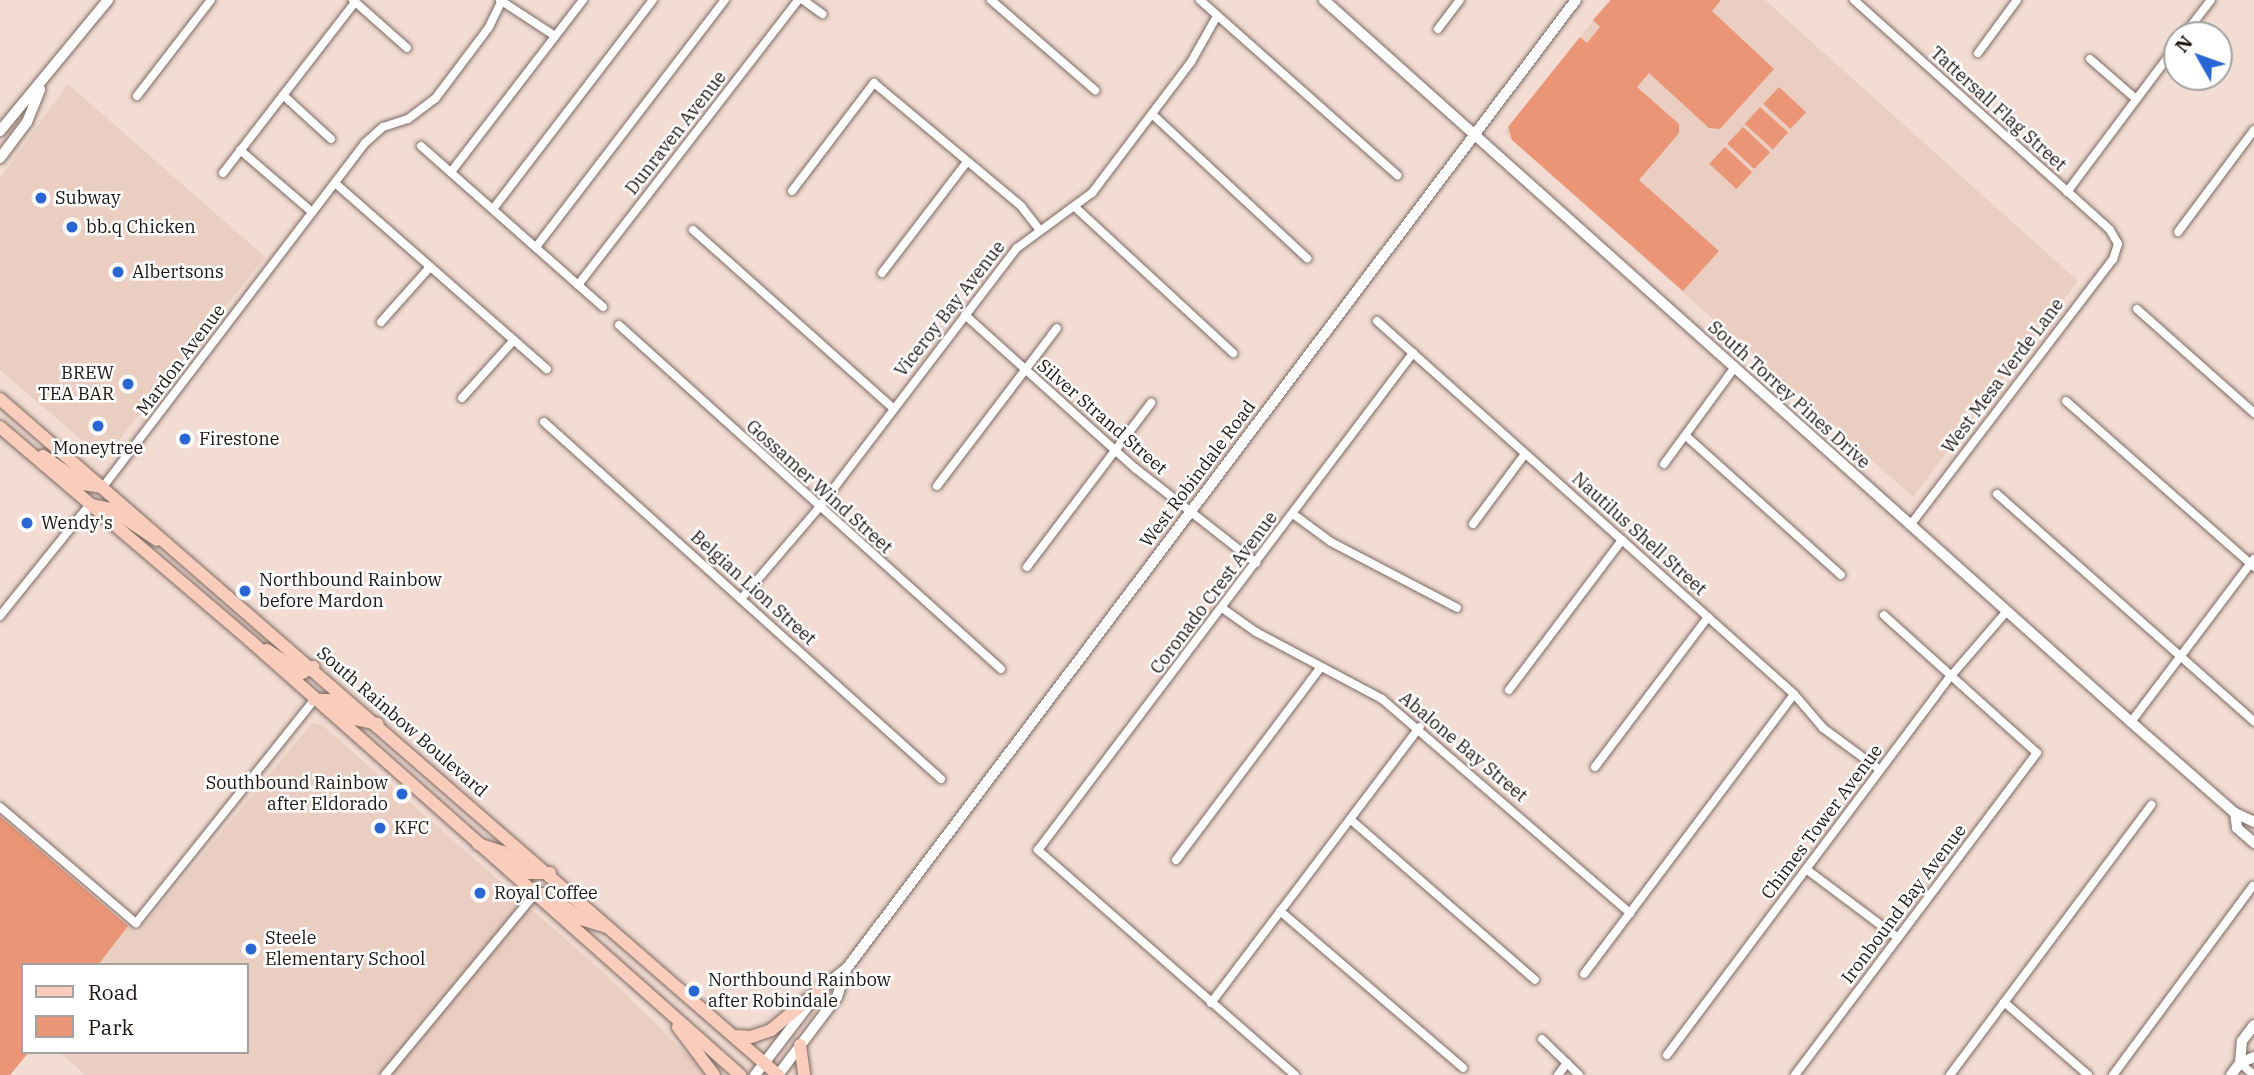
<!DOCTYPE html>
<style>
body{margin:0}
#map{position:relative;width:2254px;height:1075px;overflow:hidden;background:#f2dcd3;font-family:"IBM Plex Serif",serif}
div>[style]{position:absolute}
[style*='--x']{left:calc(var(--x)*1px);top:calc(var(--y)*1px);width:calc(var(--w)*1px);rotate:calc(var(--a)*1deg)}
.built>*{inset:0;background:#ebcec2}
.green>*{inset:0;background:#ea9676;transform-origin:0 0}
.roads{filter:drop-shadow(0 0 2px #7d6a63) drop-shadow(0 0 2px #7d6a63)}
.minor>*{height:8px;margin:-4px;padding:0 4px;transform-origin:4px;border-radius:4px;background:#fff}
.tertiary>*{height:10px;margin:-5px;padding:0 5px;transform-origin:5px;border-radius:5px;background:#fff}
.secondary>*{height:10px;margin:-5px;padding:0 5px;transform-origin:5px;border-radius:5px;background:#fff}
.primary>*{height:12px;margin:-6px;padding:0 6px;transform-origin:6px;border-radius:6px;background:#f9ccbb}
.dots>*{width:19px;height:19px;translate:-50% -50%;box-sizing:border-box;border:4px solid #fff;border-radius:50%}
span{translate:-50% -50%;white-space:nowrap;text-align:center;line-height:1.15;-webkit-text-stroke:5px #fff;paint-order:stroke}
.street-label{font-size:18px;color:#1c1512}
.poi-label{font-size:18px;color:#1c1512}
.left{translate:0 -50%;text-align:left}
.right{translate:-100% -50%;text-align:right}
.legend{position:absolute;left:21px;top:963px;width:228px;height:91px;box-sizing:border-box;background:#fff;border:2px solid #a4a1a0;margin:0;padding:9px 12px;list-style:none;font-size:21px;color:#1c1512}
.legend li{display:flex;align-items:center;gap:14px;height:35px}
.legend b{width:35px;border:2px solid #a4a1a0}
.north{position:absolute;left:2163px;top:21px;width:70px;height:70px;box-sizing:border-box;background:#fff;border:2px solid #a4a1a0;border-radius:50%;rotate:310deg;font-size:19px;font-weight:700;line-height:28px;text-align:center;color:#1c1512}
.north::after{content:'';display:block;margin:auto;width:24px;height:32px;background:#2a66d3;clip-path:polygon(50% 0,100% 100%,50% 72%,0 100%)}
</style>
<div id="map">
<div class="built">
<div style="clip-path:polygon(1609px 0,1765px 0,2078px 281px,1913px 497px,1504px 133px)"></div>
<div style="clip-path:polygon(68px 84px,265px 257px,104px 459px,0 370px,0 178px)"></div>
<div style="clip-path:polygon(312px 723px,322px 725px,603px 972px,708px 1075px,86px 1075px,59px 1052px,247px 1052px,247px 965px,98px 965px,128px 926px,137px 934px)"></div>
</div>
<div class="green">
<div style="clip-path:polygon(1611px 0,1721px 0,1712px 11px,1774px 69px,1720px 129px,1709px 128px,1649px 73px,1637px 87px,1679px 124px,1679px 133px,1639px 180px,1719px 251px,1683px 291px,1512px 140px,1508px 127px,1580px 37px,1587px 43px,1600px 27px,1593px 20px)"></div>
<div style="left:1779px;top:87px;width:37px;height:23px;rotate:43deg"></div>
<div style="left:1760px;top:107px;width:38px;height:23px;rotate:42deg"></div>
<div style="left:1743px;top:127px;width:37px;height:23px;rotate:43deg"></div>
<div style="left:1725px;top:147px;width:37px;height:23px;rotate:43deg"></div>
<div style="clip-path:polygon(0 816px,128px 926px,98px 965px,23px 965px,23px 1052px,29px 1052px,10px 1075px,0 1075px)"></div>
</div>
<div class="roads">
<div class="minor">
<div style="--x:353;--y:0;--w:72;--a:41.6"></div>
<div style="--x:500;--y:0;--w:66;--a:33.2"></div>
<div style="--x:803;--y:0;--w:24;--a:36"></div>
<div style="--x:991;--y:0;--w:138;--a:40.9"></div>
<div style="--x:1200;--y:0;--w:264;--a:41.6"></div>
<div style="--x:1854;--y:0;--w:344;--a:41.9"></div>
<div style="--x:2110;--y:230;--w:16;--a:60"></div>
<div style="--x:2118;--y:244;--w:16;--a:108"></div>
<div style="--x:2113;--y:259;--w:335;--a:127.3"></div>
<div style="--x:1438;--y:29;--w:36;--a:-53"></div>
<div style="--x:2184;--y:35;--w:44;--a:-52.4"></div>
<div style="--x:1978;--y:53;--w:66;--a:-53.7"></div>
<div style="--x:2090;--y:59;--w:61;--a:41"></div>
<div style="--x:283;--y:95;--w:65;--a:42.5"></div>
<div style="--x:137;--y:96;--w:121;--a:-52.4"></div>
<div style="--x:1152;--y:114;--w:212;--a:42.9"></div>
<div style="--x:421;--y:146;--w:243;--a:41.5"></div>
<div style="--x:240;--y:150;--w:95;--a:40.7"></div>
<div style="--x:451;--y:172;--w:217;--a:-52.5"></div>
<div style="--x:223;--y:173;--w:216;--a:-52.3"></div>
<div style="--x:335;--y:183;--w:282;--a:41.3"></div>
<div style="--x:792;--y:191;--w:136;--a:-52.8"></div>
<div style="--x:874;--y:83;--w:192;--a:39.9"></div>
<div style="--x:1021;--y:206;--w:29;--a:52"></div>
<div style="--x:2067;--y:192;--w:184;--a:-53.2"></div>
<div style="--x:1076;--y:208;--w:214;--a:42.7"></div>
<div style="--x:493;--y:209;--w:263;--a:-52.6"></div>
<div style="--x:693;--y:230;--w:269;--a:41.7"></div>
<div style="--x:2178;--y:232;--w:127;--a:-53.3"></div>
<div style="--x:536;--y:247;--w:311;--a:-52.6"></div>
<div style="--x:882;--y:273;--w:140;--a:-52.6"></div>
<div style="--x:578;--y:285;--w:360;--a:-52.3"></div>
<div style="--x:2137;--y:309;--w:157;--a:41.6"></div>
<div style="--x:965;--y:315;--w:229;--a:42"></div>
<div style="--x:1135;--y:468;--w:154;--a:38.1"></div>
<div style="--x:1377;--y:321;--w:559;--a:41.81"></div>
<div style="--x:1794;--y:694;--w:45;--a:49.5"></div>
<div style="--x:1823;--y:728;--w:71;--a:36.4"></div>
<div style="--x:381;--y:322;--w:74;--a:-48.3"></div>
<div style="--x:619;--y:325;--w:514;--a:42"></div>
<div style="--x:462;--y:398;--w:78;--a:-48.1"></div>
<div style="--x:2066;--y:401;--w:251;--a:41.4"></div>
<div style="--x:544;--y:422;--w:534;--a:41.96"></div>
<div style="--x:1686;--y:436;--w:208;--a:41.9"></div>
<div style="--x:1664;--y:464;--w:120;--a:-53.8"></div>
<div style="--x:937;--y:486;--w:198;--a:-52.8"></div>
<div style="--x:103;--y:487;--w:432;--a:-52.7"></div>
<div style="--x:365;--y:143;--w:24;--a:-42"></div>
<div style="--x:383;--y:127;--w:26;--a:-18"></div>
<div style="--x:408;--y:119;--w:34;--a:-37"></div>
<div style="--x:435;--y:99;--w:90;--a:-53.1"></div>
<div style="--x:489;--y:27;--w:30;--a:-64"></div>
<div style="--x:1997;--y:494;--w:343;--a:41.5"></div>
<div style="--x:1293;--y:514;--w:47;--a:36.4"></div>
<div style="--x:1331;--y:542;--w:142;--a:27.6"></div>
<div style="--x:1473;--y:524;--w:87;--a:-53.4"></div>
<div style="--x:1027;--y:567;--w:206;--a:-52.9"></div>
<div style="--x:741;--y:599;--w:118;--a:-49.5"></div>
<div style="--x:818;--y:509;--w:328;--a:-52.7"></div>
<div style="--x:1017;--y:248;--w:93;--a:-36.3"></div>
<div style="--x:1092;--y:193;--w:164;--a:-52.9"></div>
<div style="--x:1191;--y:62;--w:53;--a:-60.5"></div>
<div style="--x:1222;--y:608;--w:42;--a:35.2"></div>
<div style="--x:1256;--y:632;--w:143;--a:28"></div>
<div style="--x:1382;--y:699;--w:328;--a:40.8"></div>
<div style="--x:0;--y:616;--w:144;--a:-51.2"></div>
<div style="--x:1509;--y:690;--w:188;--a:-53"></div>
<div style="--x:2131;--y:722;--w:204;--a:-53"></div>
<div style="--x:1595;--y:767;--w:188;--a:-53"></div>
<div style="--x:0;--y:807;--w:179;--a:40.5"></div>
<div style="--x:136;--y:923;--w:285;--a:-51.4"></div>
<div style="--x:1350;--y:819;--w:245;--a:41"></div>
<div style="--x:1176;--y:860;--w:241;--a:-53.1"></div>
<div style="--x:1806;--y:869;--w:115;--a:36.9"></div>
<div style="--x:1280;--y:911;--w:241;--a:40.6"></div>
<div style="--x:1584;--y:974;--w:350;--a:-53.1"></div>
<div style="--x:2004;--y:1002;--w:111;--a:41"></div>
<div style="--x:1211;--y:1003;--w:346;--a:-52.9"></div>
<div style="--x:1542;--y:1039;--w:52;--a:44.2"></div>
<div style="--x:1667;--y:1055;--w:474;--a:-53.2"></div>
<div style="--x:1951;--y:676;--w:86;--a:-49.3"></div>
<div style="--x:2240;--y:1063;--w:18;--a:41"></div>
<div style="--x:385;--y:1075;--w:235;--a:-50.4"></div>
<div style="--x:1295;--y:1075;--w:342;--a:-138.8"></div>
<div style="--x:1038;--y:850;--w:623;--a:-52.96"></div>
<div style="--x:1558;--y:1075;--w:15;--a:-53"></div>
<div style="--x:1795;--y:1075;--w:403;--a:-53.1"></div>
<div style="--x:2037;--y:753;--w:206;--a:-138"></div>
<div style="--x:1950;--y:1075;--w:337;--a:-53.3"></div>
<div style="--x:2113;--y:1075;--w:235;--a:-53.5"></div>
</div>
<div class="tertiary">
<div style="--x:1324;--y:0;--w:1083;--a:41.82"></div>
<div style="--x:2131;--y:722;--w:138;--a:41.2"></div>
<div style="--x:2235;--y:813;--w:21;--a:25"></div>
<div style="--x:2235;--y:813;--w:15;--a:82"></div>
<div style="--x:2237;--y:828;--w:23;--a:41"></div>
</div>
<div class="secondary">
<div style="--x:0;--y:131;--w:170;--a:-50.5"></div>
<div style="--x:0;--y:158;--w:45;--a:-53.1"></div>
<div style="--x:27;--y:122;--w:35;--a:-68"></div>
<div style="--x:2240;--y:1063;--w:22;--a:-85"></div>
<div style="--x:2242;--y:1041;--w:20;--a:-53"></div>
<div style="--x:755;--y:1075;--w:108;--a:-52.5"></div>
<div style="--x:821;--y:989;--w:33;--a:-39"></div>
<div style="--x:847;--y:968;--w:1212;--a:-53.02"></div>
<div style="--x:778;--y:1075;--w:98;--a:-52.9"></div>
<div style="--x:837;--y:997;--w:28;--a:-72"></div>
<div style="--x:2231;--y:1075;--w:15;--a:-53"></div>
<div style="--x:2240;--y:1063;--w:15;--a:-23"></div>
</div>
<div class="primary">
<div style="--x:0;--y:399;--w:1031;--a:40.99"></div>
<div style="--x:0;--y:427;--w:334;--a:40.5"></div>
<div style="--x:254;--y:644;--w:650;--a:41.57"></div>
<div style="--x:43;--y:456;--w:49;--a:35"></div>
<div style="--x:83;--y:484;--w:20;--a:9"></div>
<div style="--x:92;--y:505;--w:19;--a:12"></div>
<div style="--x:111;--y:509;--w:55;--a:34"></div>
<div style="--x:267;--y:650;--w:42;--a:33.3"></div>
<div style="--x:302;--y:673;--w:13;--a:-29"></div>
<div style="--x:314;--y:700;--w:17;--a:0"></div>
<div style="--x:331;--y:700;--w:30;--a:40"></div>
<div style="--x:354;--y:719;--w:24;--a:12"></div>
<div style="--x:478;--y:844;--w:26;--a:18"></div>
<div style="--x:503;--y:852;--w:34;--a:38"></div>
<div style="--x:530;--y:873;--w:20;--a:0"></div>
<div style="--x:535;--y:894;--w:14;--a:0"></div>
<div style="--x:549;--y:894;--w:41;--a:38"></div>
<div style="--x:581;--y:919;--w:28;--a:17"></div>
<div style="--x:678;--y:1027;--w:60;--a:53.1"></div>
<div style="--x:734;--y:1036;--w:17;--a:3"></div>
<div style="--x:751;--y:1037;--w:21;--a:-19"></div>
<div style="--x:771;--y:1030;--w:65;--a:-39.4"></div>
<div style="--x:800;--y:1045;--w:30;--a:82"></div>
</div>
</div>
<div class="dots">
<div style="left:41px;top:198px;background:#2a66d3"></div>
<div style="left:72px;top:227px;background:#2a66d3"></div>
<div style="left:118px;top:272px;background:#2a66d3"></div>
<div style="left:128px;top:384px;background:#2a66d3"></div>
<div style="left:98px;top:426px;background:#2a66d3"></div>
<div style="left:185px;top:439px;background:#2a66d3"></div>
<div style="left:27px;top:523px;background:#2a66d3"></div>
<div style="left:245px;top:591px;background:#2a66d3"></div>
<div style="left:402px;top:794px;background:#2a66d3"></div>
<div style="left:380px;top:828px;background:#2a66d3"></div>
<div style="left:480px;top:893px;background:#2a66d3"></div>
<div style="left:251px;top:949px;background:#2a66d3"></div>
<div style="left:694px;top:991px;background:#2a66d3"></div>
</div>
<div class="street-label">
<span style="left:1998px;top:109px;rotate:42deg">Tattersall Flag Street</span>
<span style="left:676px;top:133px;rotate:-52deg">Dunraven Avenue</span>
<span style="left:950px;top:309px;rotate:-52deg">Viceroy Bay Avenue</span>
<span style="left:181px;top:360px;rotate:-53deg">Mardon Avenue</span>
<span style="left:2003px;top:376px;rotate:-53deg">West Mesa Verde Lane</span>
<span style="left:1789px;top:395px;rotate:42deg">South Torrey Pines Drive</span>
<span style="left:1102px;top:417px;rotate:41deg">Silver Strand Street</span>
<span style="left:1198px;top:474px;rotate:-53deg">West Robindale Road</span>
<span style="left:819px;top:487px;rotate:42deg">Gossamer Wind Street</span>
<span style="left:1639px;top:534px;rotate:42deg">Nautilus Shell Street</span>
<span style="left:753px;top:588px;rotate:42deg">Belgian Lion Street</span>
<span style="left:1214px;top:593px;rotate:-53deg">Coronado Crest Avenue</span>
<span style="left:402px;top:722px;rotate:41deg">South Rainbow Boulevard</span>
<span style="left:1463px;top:747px;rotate:40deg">Abalone Bay Street</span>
<span style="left:1822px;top:822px;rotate:-53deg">Chimes Tower Avenue</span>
<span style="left:1904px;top:904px;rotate:-53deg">Ironbound Bay Avenue</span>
</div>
<div class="poi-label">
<span class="left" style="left:55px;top:198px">Subway</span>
<span class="left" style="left:86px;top:227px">bb.q Chicken</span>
<span class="left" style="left:132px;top:272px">Albertsons</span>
<span class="right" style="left:114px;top:384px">BREW<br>TEA BAR</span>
<span class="left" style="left:199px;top:439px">Firestone</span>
<span style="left:98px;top:448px">Moneytree</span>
<span class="left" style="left:41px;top:523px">Wendy's</span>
<span class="left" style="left:259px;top:591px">Northbound Rainbow<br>before Mardon</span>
<span class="right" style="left:388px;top:794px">Southbound Rainbow<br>after Eldorado</span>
<span class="left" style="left:394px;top:828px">KFC</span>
<span class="left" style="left:494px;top:893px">Royal Coffee</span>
<span class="left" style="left:265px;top:949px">Steele<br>Elementary School</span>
<span class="left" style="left:708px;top:991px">Northbound Rainbow<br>after Robindale</span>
</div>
<ul class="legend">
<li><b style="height:9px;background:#f9ccbb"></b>Road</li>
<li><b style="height:19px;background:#ea9676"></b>Park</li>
</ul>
<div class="north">N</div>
</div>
